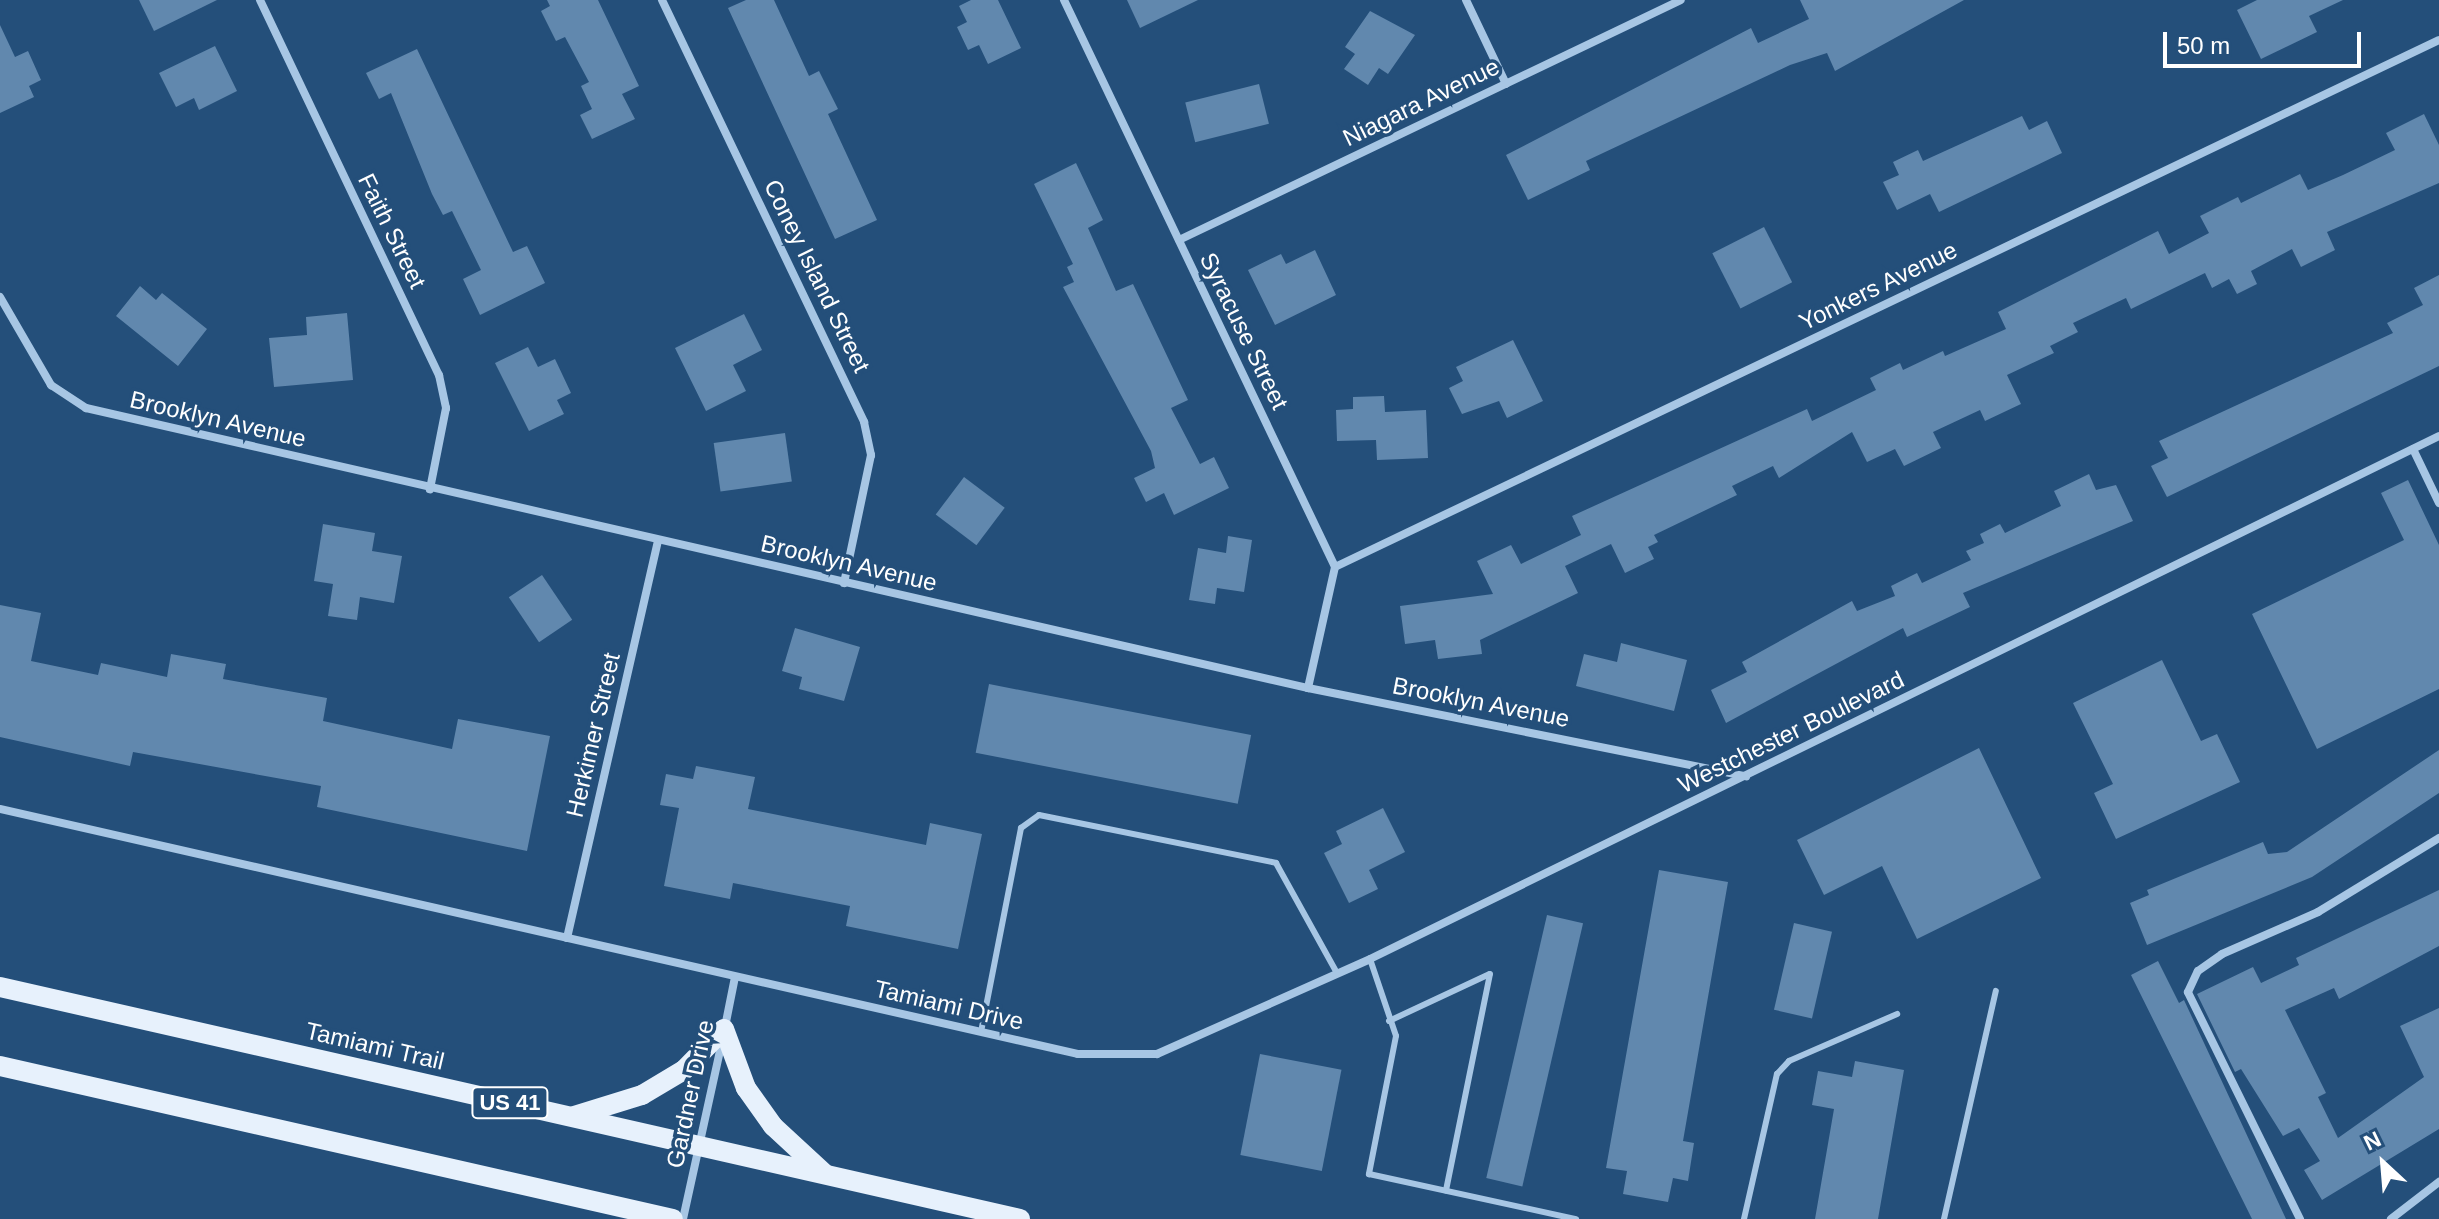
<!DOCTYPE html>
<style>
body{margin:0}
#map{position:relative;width:2439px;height:1219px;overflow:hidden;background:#244f7a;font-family:Arial,sans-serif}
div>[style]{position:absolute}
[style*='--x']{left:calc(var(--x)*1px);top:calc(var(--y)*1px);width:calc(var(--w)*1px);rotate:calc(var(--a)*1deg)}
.building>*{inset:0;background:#6188ae;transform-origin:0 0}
.service>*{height:6px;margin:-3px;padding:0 3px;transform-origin:3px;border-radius:3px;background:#a7c6e4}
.minor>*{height:8px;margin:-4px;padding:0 4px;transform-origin:4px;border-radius:4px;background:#a7c6e4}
.primary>*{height:20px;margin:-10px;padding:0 10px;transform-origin:10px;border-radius:10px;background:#e7f1fc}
span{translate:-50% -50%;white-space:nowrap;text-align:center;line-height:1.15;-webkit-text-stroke:7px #244f7a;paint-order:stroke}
.shield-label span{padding:2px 6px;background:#244f7a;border:2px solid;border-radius:6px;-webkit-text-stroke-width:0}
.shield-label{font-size:22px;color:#fff;font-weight:700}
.street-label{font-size:24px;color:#fff}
.north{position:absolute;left:2343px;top:1123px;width:80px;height:80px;-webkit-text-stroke:6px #244f7a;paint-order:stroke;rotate:334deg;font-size:22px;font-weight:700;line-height:32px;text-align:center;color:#fff}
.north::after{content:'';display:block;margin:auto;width:28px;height:36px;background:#fff;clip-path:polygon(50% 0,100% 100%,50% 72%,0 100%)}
.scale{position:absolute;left:2163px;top:32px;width:198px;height:36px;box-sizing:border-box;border:4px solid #fff;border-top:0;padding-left:10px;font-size:24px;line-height:28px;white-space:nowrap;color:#fff;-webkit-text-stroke:6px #244f7a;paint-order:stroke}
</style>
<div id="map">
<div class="building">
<div style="clip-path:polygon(139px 0,217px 0,154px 31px)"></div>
<div style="clip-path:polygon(547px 0,598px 0,639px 86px,622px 94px,635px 119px,592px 139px,580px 115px,592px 109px,581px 86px,589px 82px,565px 37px,556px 41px,541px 11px,550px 6px)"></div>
<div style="clip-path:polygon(746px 0,774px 0,809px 76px,819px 71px,838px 109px,828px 114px,877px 220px,835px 239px,728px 8px)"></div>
<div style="clip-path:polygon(971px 0,998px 0,1021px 48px,988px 64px,979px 45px,968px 50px,957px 27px,967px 22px,959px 6px)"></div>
<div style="clip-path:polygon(1127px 0,1198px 0,1140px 28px)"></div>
<div style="clip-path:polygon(1800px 0,1964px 0,1835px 71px,1827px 53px,1790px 65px,1586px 161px,1590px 170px,1528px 200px,1506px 155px,1751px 28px,1758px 43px,1809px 19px)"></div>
<div style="clip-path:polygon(2257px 0,2343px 0,2309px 16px,2317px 32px,2261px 59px,2237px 10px)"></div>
<div style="clip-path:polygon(1370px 11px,1415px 35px,1388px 74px,1379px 68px,1368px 85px,1344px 69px,1355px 54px,1345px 47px)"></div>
<div style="clip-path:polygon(0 25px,15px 57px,28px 51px,41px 80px,29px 86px,34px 97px,0 113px)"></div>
<div style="clip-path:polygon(215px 46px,237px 91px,199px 110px,194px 98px,176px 107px,159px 73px)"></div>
<div style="clip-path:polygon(417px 49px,513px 252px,527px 246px,545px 283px,480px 315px,463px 279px,481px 270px,452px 211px,443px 215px,432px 194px,391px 93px,379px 99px,366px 73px)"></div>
<div style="left:1259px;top:84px;width:41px;height:76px;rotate:76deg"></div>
<div style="clip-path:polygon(2424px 114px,2439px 145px,2439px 183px,2327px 232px,2335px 250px,2301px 267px,2292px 249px,2251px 271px,2257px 284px,2237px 294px,2229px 279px,2212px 288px,2205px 273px,2131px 309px,2126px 298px,2073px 323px,2078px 332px,2050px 346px,2054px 353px,2007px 375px,2021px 404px,1985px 421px,1980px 410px,1933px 432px,1941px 448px,1904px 466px,1895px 449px,1867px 462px,1852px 432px,1779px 478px,1773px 466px,1732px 486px,1737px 495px,1654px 535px,1658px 542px,1648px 547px,1654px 559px,1625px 573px,1611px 544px,1565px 566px,1578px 593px,1480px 640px,1482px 654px,1438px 659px,1435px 640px,1405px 644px,1400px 606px,1493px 594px,1477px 561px,1511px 545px,1521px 564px,1581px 535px,1572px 516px,1807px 409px,1812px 421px,1876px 390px,1870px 378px,1900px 363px,1903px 370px,1943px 351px,1945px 356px,2006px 329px,1998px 312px,2158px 231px,2169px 254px,2209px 233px,2200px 216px,2238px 197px,2241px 203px,2300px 174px,2308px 190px,2343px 175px,2395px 150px,2386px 133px)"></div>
<div style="clip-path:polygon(2022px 116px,2029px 130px,2047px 121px,2062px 153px,1939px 212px,1930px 194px,1897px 210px,1883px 182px,1899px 175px,1893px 162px,1918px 150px,1923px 161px)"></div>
<div style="clip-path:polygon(1076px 163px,1103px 220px,1088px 228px,1116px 291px,1133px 284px,1188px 400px,1171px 408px,1200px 464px,1214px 457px,1229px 488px,1174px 515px,1164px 493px,1146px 502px,1134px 478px,1155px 468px,1151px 451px,1063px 287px,1074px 282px,1067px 267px,1073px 264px,1034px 184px)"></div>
<div style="left:1764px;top:227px;width:62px;height:58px;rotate:63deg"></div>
<div style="clip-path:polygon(1315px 250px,1336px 295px,1275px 325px,1248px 270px,1281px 254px,1286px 264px)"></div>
<div style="clip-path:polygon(2439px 275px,2439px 366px,2167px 497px,2151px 466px,2168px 458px,2159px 441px,2393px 333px,2387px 323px,2423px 305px,2414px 288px)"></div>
<div style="clip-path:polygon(140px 286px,156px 300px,162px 293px,207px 329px,178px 366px,116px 316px)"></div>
<div style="clip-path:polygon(347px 313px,353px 380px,274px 387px,269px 338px,307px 335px,306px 317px)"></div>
<div style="clip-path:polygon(744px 314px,762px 350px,733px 365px,746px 391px,706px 411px,675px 348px)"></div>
<div style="clip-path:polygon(1513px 340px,1543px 401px,1507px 418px,1499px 401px,1462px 414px,1449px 388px,1463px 381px,1456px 367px)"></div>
<div style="clip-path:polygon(528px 347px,538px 367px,555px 359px,571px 393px,557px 400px,564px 414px,529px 431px,495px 363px)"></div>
<div style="clip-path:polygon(1384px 396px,1385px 412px,1426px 410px,1428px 458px,1377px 460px,1376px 440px,1337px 441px,1336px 410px,1353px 409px,1353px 397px)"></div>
<div style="left:785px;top:433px;width:49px;height:72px;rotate:82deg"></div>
<div style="clip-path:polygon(2089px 474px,2096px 490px,2116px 485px,2133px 521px,1963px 593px,1970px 607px,1907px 637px,1903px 628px,1726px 723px,1711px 690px,1747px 672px,1742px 662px,1852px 601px,1857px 611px,1895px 596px,1891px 586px,1917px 573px,1922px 583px,1971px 560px,1966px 551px,1984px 543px,1980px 534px,2000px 524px,2005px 533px,2061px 506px,2054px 491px)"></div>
<div style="left:964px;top:477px;width:51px;height:47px;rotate:37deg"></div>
<div style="clip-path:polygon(2408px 480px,2439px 545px,2439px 689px,2317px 749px,2252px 614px,2404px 540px,2381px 493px)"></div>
<div style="clip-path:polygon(323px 524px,375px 533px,372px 551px,402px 556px,394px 603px,360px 597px,357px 620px,328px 616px,333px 584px,314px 581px)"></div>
<div style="clip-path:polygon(1228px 536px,1252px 540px,1244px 592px,1217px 588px,1215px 604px,1189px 600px,1198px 548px,1226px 553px)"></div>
<div style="left:542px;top:575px;width:54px;height:40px;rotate:56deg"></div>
<div style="clip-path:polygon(0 605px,41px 613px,31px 661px,98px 675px,101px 663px,167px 677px,171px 654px,226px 664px,223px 679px,327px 698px,323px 721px,452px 749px,458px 719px,550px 736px,527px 851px,317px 807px,321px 786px,133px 752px,130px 766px,0 737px)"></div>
<div style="clip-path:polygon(795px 628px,860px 647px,844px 701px,799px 689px,802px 677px,782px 671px)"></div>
<div style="clip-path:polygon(1621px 643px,1687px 660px,1674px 711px,1576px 686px,1584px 654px,1617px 662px)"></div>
<div style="clip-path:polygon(2162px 660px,2201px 741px,2217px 734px,2240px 782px,2116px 839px,2094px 793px,2113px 784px,2073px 703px)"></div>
<div style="left:989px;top:684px;width:267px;height:70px;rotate:11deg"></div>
<div style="clip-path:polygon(1979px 748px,2041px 878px,1917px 939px,1882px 866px,1824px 895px,1797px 840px)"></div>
<div style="clip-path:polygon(2439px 750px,2439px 793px,2312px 877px,2147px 945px,2130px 903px,2149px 895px,2147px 890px,2263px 842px,2268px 854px,2287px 852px)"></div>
<div style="clip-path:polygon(696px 766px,755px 777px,748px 809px,926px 845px,930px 823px,982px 834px,958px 949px,846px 926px,850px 906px,733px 883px,730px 899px,664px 886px,679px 808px,660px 805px,666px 774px,693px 779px)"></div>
<div style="clip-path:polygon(1383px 808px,1405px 852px,1369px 870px,1378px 889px,1349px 903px,1324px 853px,1342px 844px,1336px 831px)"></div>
<div style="clip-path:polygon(1659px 870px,1728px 882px,1683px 1141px,1694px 1143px,1688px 1181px,1673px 1178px,1668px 1202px,1623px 1194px,1627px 1171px,1606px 1168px)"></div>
<div style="clip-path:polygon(2439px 890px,2439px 946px,2339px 999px,2334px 988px,2285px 1010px,2326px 1093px,2318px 1097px,2338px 1138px,2424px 1077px,2400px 1026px,2439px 1008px,2439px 1129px,2322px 1200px,2304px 1170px,2320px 1161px,2299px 1128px,2283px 1136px,2241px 1069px,2235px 1072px,2197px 994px,2253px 967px,2261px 983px,2299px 965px,2296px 958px)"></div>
<div style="left:1547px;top:915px;width:37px;height:270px;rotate:13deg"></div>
<div style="left:1794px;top:923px;width:39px;height:89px;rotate:13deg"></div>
<div style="clip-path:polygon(2158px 961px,2179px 1003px,2184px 1000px,2286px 1219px,2252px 1219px,2131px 975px)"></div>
<div style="left:1260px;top:1054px;width:83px;height:103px;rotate:11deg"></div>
<div style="clip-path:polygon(1855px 1061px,1904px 1070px,1878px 1219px,1815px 1219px,1834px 1109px,1812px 1105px,1818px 1071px,1852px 1077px)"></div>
</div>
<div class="service">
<div style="--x:1370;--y:959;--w:81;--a:71.3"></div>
<div style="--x:1396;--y:1036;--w:141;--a:101.1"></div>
<div style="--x:1369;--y:1174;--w:212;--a:12.3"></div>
<div style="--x:1389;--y:1021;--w:111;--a:-25"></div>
<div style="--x:1490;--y:974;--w:221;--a:101.5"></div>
<div style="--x:981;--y:1032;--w:208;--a:-78.9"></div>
<div style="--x:1021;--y:828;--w:22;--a:-36"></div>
<div style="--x:1039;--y:815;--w:242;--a:11.4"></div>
<div style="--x:1276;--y:863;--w:126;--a:61"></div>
<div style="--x:1744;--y:1219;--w:149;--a:-77.2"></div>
<div style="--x:1777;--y:1074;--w:18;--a:-47"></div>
<div style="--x:1789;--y:1061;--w:118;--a:-23.5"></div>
<div style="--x:1944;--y:1219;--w:234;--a:-77.2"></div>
</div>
<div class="minor">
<div style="--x:260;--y:0;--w:416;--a:64.5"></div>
<div style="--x:439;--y:375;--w:34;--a:78"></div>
<div style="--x:446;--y:408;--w:83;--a:101.2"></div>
<div style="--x:662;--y:0;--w:468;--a:64.4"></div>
<div style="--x:864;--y:422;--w:34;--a:78"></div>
<div style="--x:871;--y:455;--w:131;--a:101.9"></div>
<div style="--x:1064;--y:0;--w:628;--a:64.45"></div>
<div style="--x:1335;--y:567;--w:124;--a:102.6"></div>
<div style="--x:1466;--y:0;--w:93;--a:64.5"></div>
<div style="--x:1179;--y:240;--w:556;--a:-25.55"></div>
<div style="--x:0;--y:297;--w:102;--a:59.9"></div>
<div style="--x:51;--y:385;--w:42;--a:33.3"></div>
<div style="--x:86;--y:408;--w:1254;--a:12.91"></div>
<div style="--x:1308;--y:688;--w:447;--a:11.4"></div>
<div style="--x:2413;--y:449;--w:60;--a:64.3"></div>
<div style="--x:1335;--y:567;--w:1223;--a:-25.52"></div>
<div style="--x:0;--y:809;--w:1105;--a:12.8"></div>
<div style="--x:1078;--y:1054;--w:79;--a:0"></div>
<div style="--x:1157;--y:1054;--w:233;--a:-24"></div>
<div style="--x:1370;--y:959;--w:1190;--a:-26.07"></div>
<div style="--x:567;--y:938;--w:408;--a:-77.1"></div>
<div style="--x:725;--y:1027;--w:51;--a:-78.7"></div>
<div style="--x:683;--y:1219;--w:182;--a:-77.6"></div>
<div style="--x:2300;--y:1219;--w:253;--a:-116.3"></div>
<div style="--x:2188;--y:992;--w:23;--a:-65"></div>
<div style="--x:2198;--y:971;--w:29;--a:-35"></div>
<div style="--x:2222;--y:954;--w:105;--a:-23.6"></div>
<div style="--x:2318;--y:912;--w:142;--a:-31.4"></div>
<div style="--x:2391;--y:1219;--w:61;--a:-37.6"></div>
</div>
<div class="primary">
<div style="--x:0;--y:987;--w:1046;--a:12.81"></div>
<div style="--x:0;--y:1066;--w:690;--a:12.81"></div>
<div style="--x:574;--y:1116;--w:71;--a:-17.2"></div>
<div style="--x:642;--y:1095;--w:49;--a:-30.8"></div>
<div style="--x:684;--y:1070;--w:57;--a:-45.7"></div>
<div style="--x:724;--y:1029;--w:63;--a:69.6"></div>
<div style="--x:746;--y:1088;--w:47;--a:54.6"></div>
<div style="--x:773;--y:1126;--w:69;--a:42.7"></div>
</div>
<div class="shield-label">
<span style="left:510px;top:1103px">US 41</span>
</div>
<div class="street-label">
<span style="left:1421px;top:102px;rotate:-26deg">Niagara Avenue</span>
<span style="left:392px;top:231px;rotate:64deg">Faith Street</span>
<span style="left:817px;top:276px;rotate:64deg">Coney Island Street</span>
<span style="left:1878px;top:286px;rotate:-26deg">Yonkers Avenue</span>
<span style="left:1244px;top:331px;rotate:64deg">Syracuse Street</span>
<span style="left:218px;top:419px;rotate:13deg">Brooklyn Avenue</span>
<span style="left:849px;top:563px;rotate:13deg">Brooklyn Avenue</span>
<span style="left:1481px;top:702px;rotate:11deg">Brooklyn Avenue</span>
<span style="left:1791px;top:732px;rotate:-26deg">Westchester Boulevard</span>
<span style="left:593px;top:735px;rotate:-77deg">Herkimer Street</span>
<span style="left:949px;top:1005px;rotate:13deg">Tamiami Drive</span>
<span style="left:375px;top:1046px;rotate:13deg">Tamiami Trail</span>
<span style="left:690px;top:1094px;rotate:-78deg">Gardner Drive</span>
</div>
<div class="north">N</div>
<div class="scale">50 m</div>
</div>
